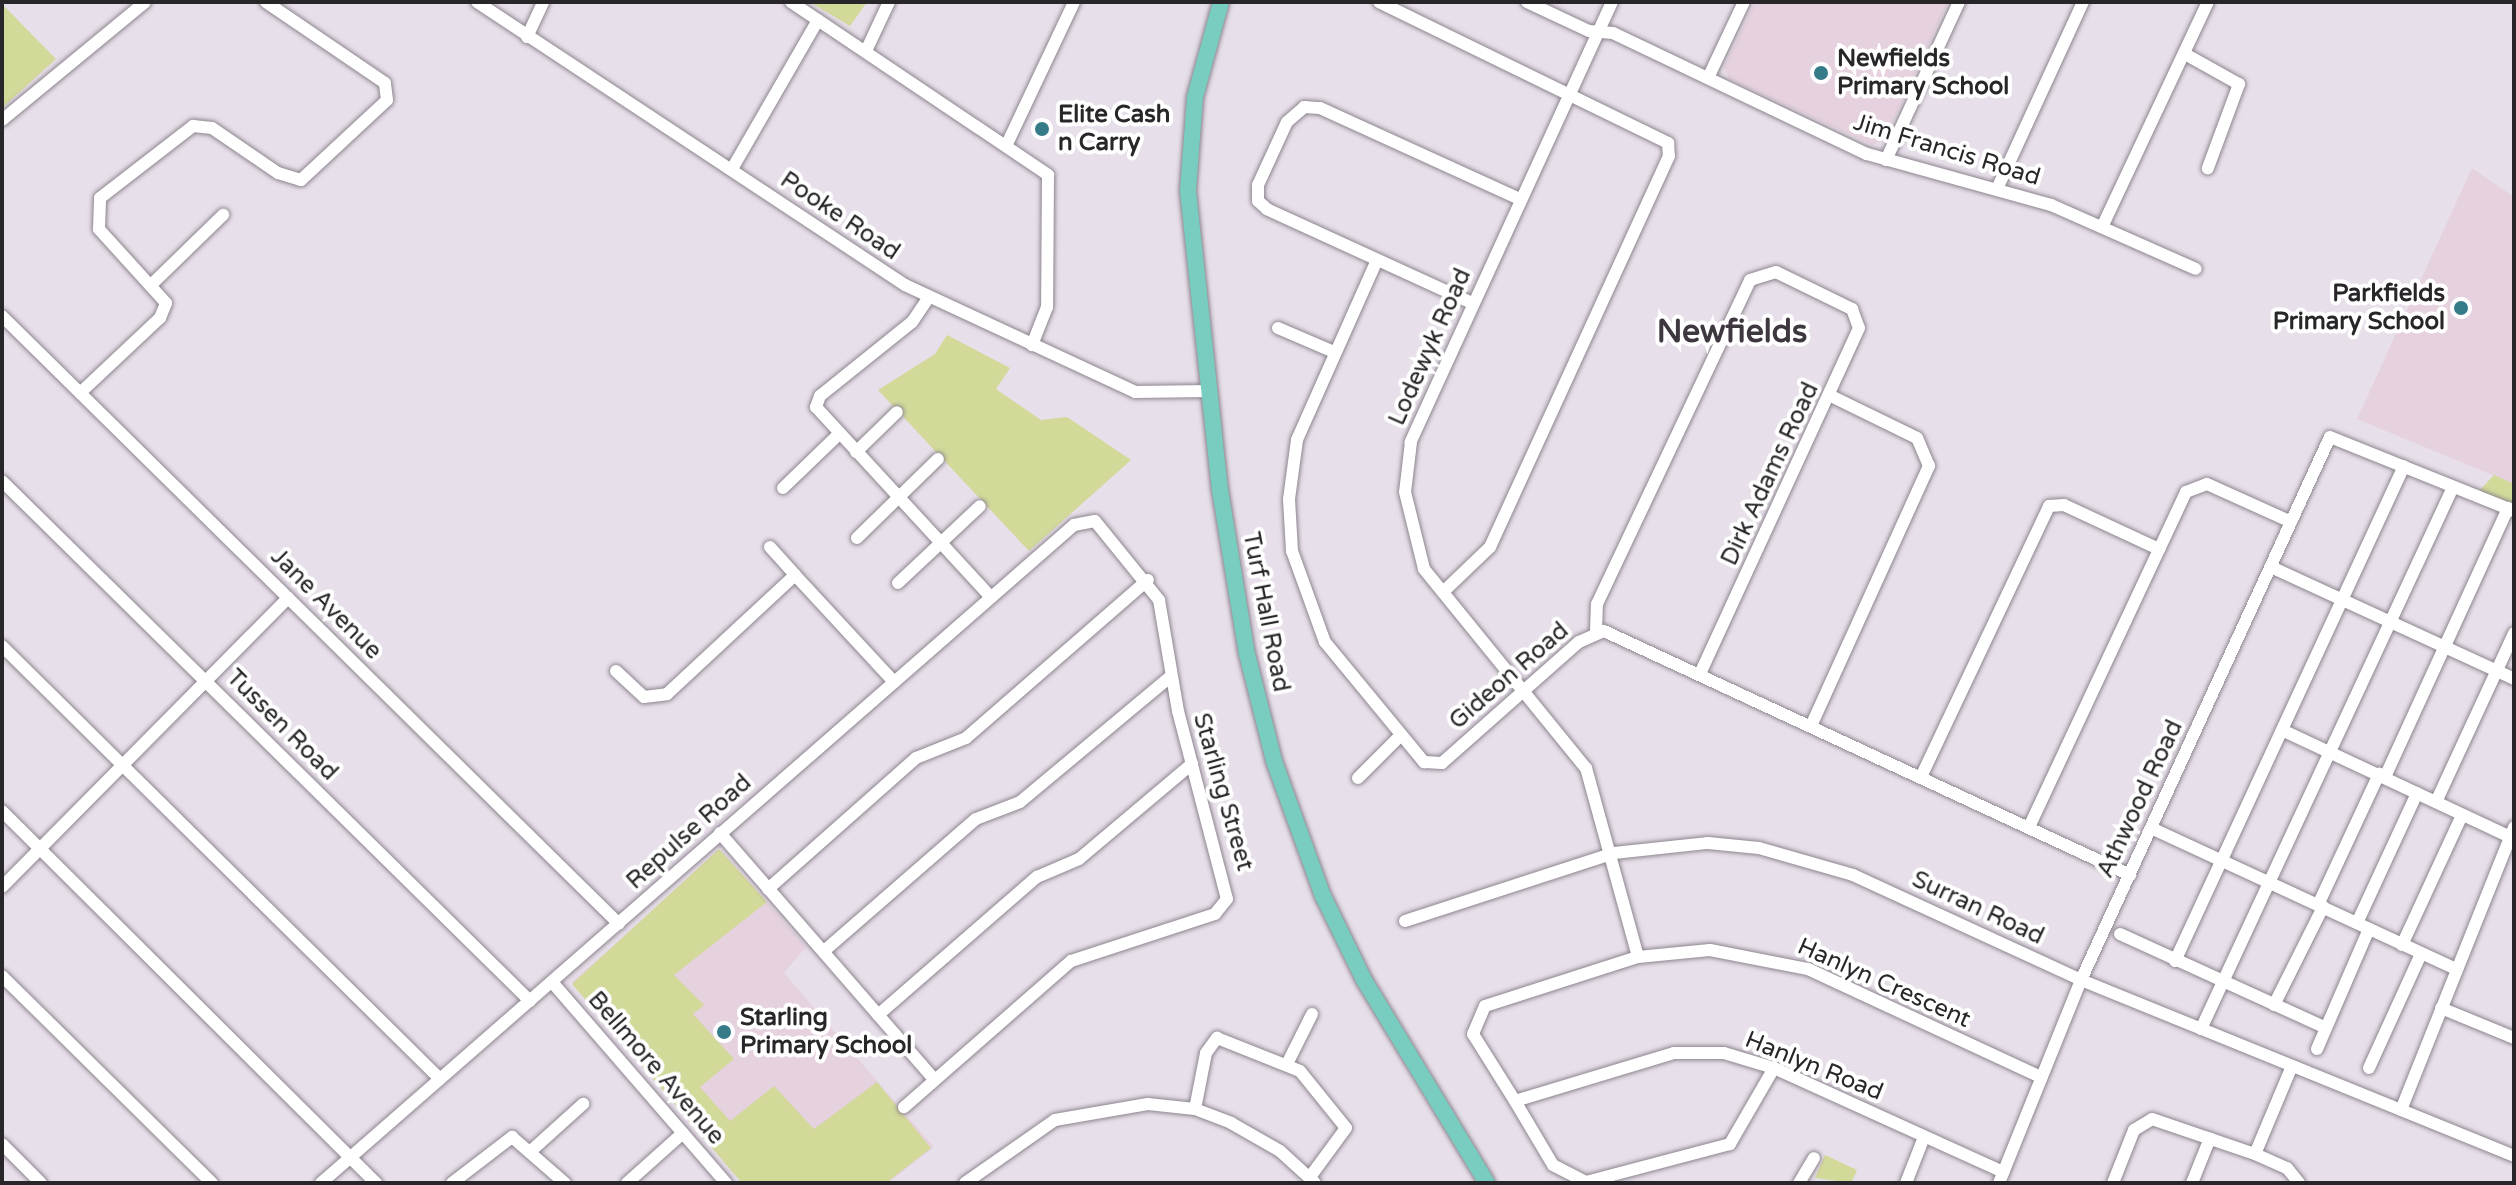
<!DOCTYPE html>
<style>
body{margin:0}
#map{position:relative;width:2516px;height:1185px;overflow:hidden;background:#e7dfe9;font-family:"Varela Round",sans-serif}
div>[style]{position:absolute}
[style*='--x']{left:calc(var(--x)*1px);top:calc(var(--y)*1px);width:calc(var(--w)*1px);rotate:calc(var(--a)*1deg)}
.education>*{inset:0;background:#e6d1df}
.green>*{inset:0;background:#d2d999}
.roads{filter:drop-shadow(0 0 2px #8d858f) drop-shadow(0 0 2px #8d858f)}
.minor>*{height:12px;margin:-6px;padding:0 6px;transform-origin:6px;border-radius:6px;background:#fff}
.major>*{height:16px;margin:-8px;padding:0 8px;transform-origin:8px;border-radius:8px;background:#79ccc0}
.dots>*{width:22px;height:22px;translate:-50% -50%;box-sizing:border-box;border:4px solid #fff;border-radius:50%}
span{translate:-50% -50%;white-space:nowrap;text-align:center;line-height:1.15;-webkit-text-stroke:8px #fff;paint-order:stroke}
.poi-label{font-size:24px;color:#29262a;font-weight:700}
.left{translate:0 -50%;text-align:left}
.right{translate:-100% -50%;text-align:right}
.street-label{font-size:24px;color:#29262a}
.district-label{font-size:32px;color:#3e3740;font-weight:700}
.frame{position:absolute;inset:0;border:4px solid #29262a;pointer-events:none}
</style>
<div id="map">
<div class="education">
<div style="clip-path:polygon(1755px 2px,1948px 2px,1884px 140px,1873px 145px,1729px 79px,1724px 67px)"></div>
<div style="clip-path:polygon(2472px 168px,2514px 197px,2514px 484px,2357px 419px)"></div>
<div style="clip-path:polygon(721px 850px,806px 947px,784px 973px,934px 1147px,888px 1183px,742px 1183px,572px 982px)"></div>
</div>
<div class="green">
<div style="clip-path:polygon(810px 2px,867px 2px,850px 26px)"></div>
<div style="clip-path:polygon(2px 4px,56px 59px,2px 108px)"></div>
<div style="clip-path:polygon(947px 335px,1010px 368px,996px 389px,1041px 420px,1067px 417px,1131px 460px,1029px 551px,878px 390px,935px 354px)"></div>
<div style="clip-path:polygon(2494px 475px,2514px 484px,2514px 507px,2478px 492px)"></div>
<div style="clip-path:polygon(719px 849px,767px 902px,674px 975px,704px 1005px,693px 1014px,734px 1059px,700px 1087px,730px 1121px,774px 1086px,814px 1129px,877px 1082px,931px 1148px,886px 1183px,742px 1183px,572px 984px)"></div>
<div style="clip-path:polygon(1825px 1155px,1857px 1170px,1851px 1183px,1815px 1178px)"></div>
</div>
<div class="roads">
<div class="minor">
<div style="--x:477;--y:2;--w:513;--a:33.47"></div>
<div style="--x:905;--y:285;--w:254;--a:24.9"></div>
<div style="--x:1135;--y:392;--w:74;--a:-0.8"></div>
<div style="--x:791;--y:2;--w:310;--a:33.9"></div>
<div style="--x:1048;--y:175;--w:132;--a:90.4"></div>
<div style="--x:1047;--y:307;--w:41;--a:111.5"></div>
<div style="--x:1379;--y:2;--w:322;--a:26"></div>
<div style="--x:1668;--y:143;--w:13;--a:86"></div>
<div style="--x:1669;--y:156;--w:430;--a:114.6"></div>
<div style="--x:1490;--y:547;--w:65;--a:136.2"></div>
<div style="--x:1527;--y:2;--w:68;--a:25.1"></div>
<div style="--x:1589;--y:31;--w:24;--a:5"></div>
<div style="--x:1613;--y:33;--w:281;--a:25.5"></div>
<div style="--x:1867;--y:154;--w:191;--a:15.5"></div>
<div style="--x:2051;--y:205;--w:158;--a:23.8"></div>
<div style="--x:1612;--y:2;--w:484;--a:114.6"></div>
<div style="--x:1411;--y:442;--w:50;--a:96.8"></div>
<div style="--x:1405;--y:492;--w:79;--a:76.1"></div>
<div style="--x:1424;--y:569;--w:257;--a:50.9"></div>
<div style="--x:1586;--y:768;--w:196;--a:74.6"></div>
<div style="--x:527;--y:37;--w:38;--a:-65"></div>
<div style="--x:866;--y:51;--w:54;--a:-64.9"></div>
<div style="--x:2185;--y:54;--w:62;--a:29.1"></div>
<div style="--x:2239;--y:84;--w:90;--a:110.3"></div>
<div style="--x:1708;--y:78;--w:84;--a:-64.7"></div>
<div style="--x:2;--y:120;--w:185;--a:-39.5"></div>
<div style="--x:1007;--y:144;--w:157;--a:-64.7"></div>
<div style="--x:1886;--y:160;--w:174;--a:-65.2"></div>
<div style="--x:732;--y:169;--w:172;--a:-60"></div>
<div style="--x:1997;--y:189;--w:206;--a:-65.3"></div>
<div style="--x:2103;--y:225;--w:246;--a:-64.8"></div>
<div style="--x:1377;--y:260;--w:197;--a:114"></div>
<div style="--x:1297;--y:440;--w:60;--a:97.7"></div>
<div style="--x:1289;--y:499;--w:52;--a:86.7"></div>
<div style="--x:1292;--y:551;--w:97;--a:70.1"></div>
<div style="--x:1325;--y:642;--w:156;--a:50.5"></div>
<div style="--x:1424;--y:762;--w:18;--a:3"></div>
<div style="--x:1442;--y:763;--w:183;--a:-41.5"></div>
<div style="--x:1579;--y:642;--w:27;--a:-24"></div>
<div style="--x:1604;--y:631;--w:580;--a:24.89"></div>
<div style="--x:153;--y:283;--w:98;--a:-44.2"></div>
<div style="--x:929;--y:297;--w:30;--a:124"></div>
<div style="--x:912;--y:322;--w:118;--a:141.2"></div>
<div style="--x:820;--y:396;--w:12;--a:110"></div>
<div style="--x:816;--y:407;--w:258;--a:47.4"></div>
<div style="--x:1472;--y:303;--w:226;--a:-155.4"></div>
<div style="--x:1267;--y:209;--w:12;--a:-138"></div>
<div style="--x:1258;--y:201;--w:16;--a:-90"></div>
<div style="--x:1258;--y:185;--w:69;--a:-65.3"></div>
<div style="--x:1287;--y:122;--w:23;--a:-41"></div>
<div style="--x:1304;--y:107;--w:16;--a:4"></div>
<div style="--x:1320;--y:108;--w:220;--a:24.5"></div>
<div style="--x:2;--y:316;--w:866;--a:44.58"></div>
<div style="--x:1278;--y:328;--w:59;--a:23.1"></div>
<div style="--x:80;--y:393;--w:110;--a:-43.2"></div>
<div style="--x:160;--y:318;--w:16;--a:-68"></div>
<div style="--x:166;--y:303;--w:100;--a:-132.2"></div>
<div style="--x:99;--y:229;--w:31;--a:-88"></div>
<div style="--x:100;--y:198;--w:118;--a:-37.7"></div>
<div style="--x:193;--y:126;--w:19;--a:6"></div>
<div style="--x:212;--y:128;--w:80;--a:34.3"></div>
<div style="--x:278;--y:173;--w:24;--a:17"></div>
<div style="--x:301;--y:180;--w:117;--a:-42.9"></div>
<div style="--x:387;--y:100;--w:17;--a:-97"></div>
<div style="--x:385;--y:83;--w:144;--a:-145.8"></div>
<div style="--x:856;--y:452;--w:57;--a:-44.3"></div>
<div style="--x:2;--y:481;--w:741;--a:44.56"></div>
<div style="--x:783;--y:488;--w:78;--a:-44"></div>
<div style="--x:857;--y:538;--w:113;--a:-44.3"></div>
<div style="--x:770;--y:547;--w:38;--a:48"></div>
<div style="--x:2271;--y:567;--w:268;--a:24.7"></div>
<div style="--x:898;--y:583;--w:112;--a:-43.2"></div>
<div style="--x:1596;--y:631;--w:27;--a:-88"></div>
<div style="--x:1597;--y:604;--w:358;--a:-64.7"></div>
<div style="--x:1750;--y:280;--w:27;--a:-17"></div>
<div style="--x:1776;--y:272;--w:85;--a:26"></div>
<div style="--x:1852;--y:309;--w:20;--a:70"></div>
<div style="--x:1859;--y:328;--w:381;--a:114.7"></div>
<div style="--x:2;--y:646;--w:616;--a:44.67"></div>
<div style="--x:616;--y:671;--w:38;--a:43"></div>
<div style="--x:644;--y:697;--w:23;--a:-7"></div>
<div style="--x:667;--y:694;--w:175;--a:-42.9"></div>
<div style="--x:795;--y:575;--w:146;--a:47.2"></div>
<div style="--x:1811;--y:726;--w:286;--a:-65.6"></div>
<div style="--x:1929;--y:466;--w:30;--a:-113"></div>
<div style="--x:1917;--y:438;--w:96;--a:-154"></div>
<div style="--x:2282;--y:730;--w:252;--a:25.1"></div>
<div style="--x:1921;--y:777;--w:300;--a:-64.7"></div>
<div style="--x:2049;--y:506;--w:15;--a:-4"></div>
<div style="--x:2064;--y:505;--w:105;--a:24.9"></div>
<div style="--x:2385;--y:777;--w:296;--a:-65.4"></div>
<div style="--x:1358;--y:778;--w:59;--a:-45"></div>
<div style="--x:2436;--y:802;--w:186;--a:-65.2"></div>
<div style="--x:2;--y:811;--w:528;--a:44.85"></div>
<div style="--x:2030;--y:825;--w:368;--a:-64.9"></div>
<div style="--x:2186;--y:492;--w:22;--a:-21"></div>
<div style="--x:2207;--y:484;--w:92;--a:24.3"></div>
<div style="--x:2151;--y:828;--w:336;--a:24.8"></div>
<div style="--x:720;--y:833;--w:326;--a:49"></div>
<div style="--x:2;--y:887;--w:407;--a:-45.3"></div>
<div style="--x:768;--y:889;--w:198;--a:-41.5"></div>
<div style="--x:916;--y:758;--w:54;--a:-21.8"></div>
<div style="--x:966;--y:738;--w:241;--a:-41"></div>
<div style="--x:2318;--y:905;--w:145;--a:-65"></div>
<div style="--x:1405;--y:921;--w:220;--a:-18"></div>
<div style="--x:1614;--y:853;--w:95;--a:-6.1"></div>
<div style="--x:1708;--y:843;--w:51;--a:5.6"></div>
<div style="--x:1759;--y:848;--w:98;--a:16"></div>
<div style="--x:1853;--y:875;--w:251;--a:24.7"></div>
<div style="--x:2081;--y:980;--w:467;--a:22.1"></div>
<div style="--x:2357;--y:923;--w:143;--a:-65.2"></div>
<div style="--x:2120;--y:934;--w:226;--a:24.5"></div>
<div style="--x:2402;--y:945;--w:143;--a:-65.2"></div>
<div style="--x:824;--y:951;--w:201;--a:-41"></div>
<div style="--x:976;--y:819;--w:47;--a:-21.1"></div>
<div style="--x:1020;--y:802;--w:195;--a:-39.8"></div>
<div style="--x:2175;--y:961;--w:545;--a:-65.17"></div>
<div style="--x:2;--y:976;--w:295;--a:44.6"></div>
<div style="--x:552;--y:982;--w:266;--a:49.1"></div>
<div style="--x:2274;--y:1005;--w:110;--a:-63.4"></div>
<div style="--x:2441;--y:1008;--w:79;--a:22.3"></div>
<div style="--x:878;--y:1015;--w:211;--a:-41"></div>
<div style="--x:1037;--y:877;--w:46;--a:-23.2"></div>
<div style="--x:1079;--y:859;--w:148;--a:-40.1"></div>
<div style="--x:2201;--y:1029;--w:598;--a:-65.06"></div>
<div style="--x:2317;--y:1049;--w:131;--a:-66.6"></div>
<div style="--x:1287;--y:1064;--w:56;--a:-63.4"></div>
<div style="--x:2292;--y:1066;--w:95;--a:112.8"></div>
<div style="--x:2255;--y:1154;--w:35;--a:24"></div>
<div style="--x:2287;--y:1168;--w:19;--a:51"></div>
<div style="--x:1774;--y:1068;--w:88;--a:120.1"></div>
<div style="--x:1730;--y:1144;--w:149;--a:165.2"></div>
<div style="--x:1586;--y:1182;--w:37;--a:-153"></div>
<div style="--x:1553;--y:1165;--w:74;--a:-120.7"></div>
<div style="--x:1515;--y:1101;--w:166;--a:-16.8"></div>
<div style="--x:1674;--y:1053;--w:50;--a:0"></div>
<div style="--x:1724;--y:1053;--w:52;--a:16.7"></div>
<div style="--x:1774;--y:1068;--w:252;--a:24.4"></div>
<div style="--x:2369;--y:1068;--w:125;--a:-65.5"></div>
<div style="--x:1515;--y:1101;--w:79;--a:-122.1"></div>
<div style="--x:1473;--y:1034;--w:30;--a:-67"></div>
<div style="--x:1485;--y:1006;--w:161;--a:-17.8"></div>
<div style="--x:1638;--y:957;--w:72;--a:-5.6"></div>
<div style="--x:1710;--y:950;--w:100;--a:11"></div>
<div style="--x:1808;--y:969;--w:257;--a:24.9"></div>
<div style="--x:1195;--y:1109;--w:57;--a:-78.9"></div>
<div style="--x:1206;--y:1053;--w:19;--a:-54"></div>
<div style="--x:1217;--y:1038;--w:89;--a:21.7"></div>
<div style="--x:1300;--y:1071;--w:73;--a:51.1"></div>
<div style="--x:1346;--y:1128;--w:61;--a:126.3"></div>
<div style="--x:2401;--y:1110;--w:305;--a:-68.2"></div>
<div style="--x:2;--y:1144;--w:55;--a:45"></div>
<div style="--x:532;--y:1150;--w:69;--a:-42"></div>
<div style="--x:321;--y:1183;--w:1000;--a:-41.15"></div>
<div style="--x:1074;--y:525;--w:21;--a:-11"></div>
<div style="--x:1095;--y:521;--w:102;--a:51"></div>
<div style="--x:1159;--y:600;--w:113;--a:80.3"></div>
<div style="--x:1178;--y:711;--w:194;--a:75.4"></div>
<div style="--x:1227;--y:899;--w:19;--a:129"></div>
<div style="--x:1215;--y:914;--w:151;--a:161.9"></div>
<div style="--x:1071;--y:961;--w:222;--a:138.8"></div>
<div style="--x:452;--y:1183;--w:76;--a:-37.5"></div>
<div style="--x:512;--y:1137;--w:70;--a:41"></div>
<div style="--x:627;--y:1183;--w:75;--a:-41.8"></div>
<div style="--x:965;--y:1183;--w:110;--a:-35"></div>
<div style="--x:1055;--y:1120;--w:94;--a:-9.8"></div>
<div style="--x:1148;--y:1104;--w:47;--a:6.1"></div>
<div style="--x:1195;--y:1109;--w:39;--a:21"></div>
<div style="--x:1231;--y:1123;--w:56;--a:29.7"></div>
<div style="--x:1280;--y:1151;--w:47;--a:42.4"></div>
<div style="--x:1799;--y:1183;--w:29;--a:-59"></div>
<div style="--x:1906;--y:1183;--w:49;--a:-68.6"></div>
<div style="--x:1999;--y:1183;--w:219;--a:-68"></div>
<div style="--x:2081;--y:980;--w:597;--a:-65.37"></div>
<div style="--x:2330;--y:437;--w:198;--a:21.9"></div>
<div style="--x:2113;--y:1183;--w:57;--a:-68.4"></div>
<div style="--x:2134;--y:1130;--w:21;--a:-31"></div>
<div style="--x:2152;--y:1119;--w:109;--a:18.8"></div>
<div style="--x:2192;--y:1183;--w:48;--a:-68.2"></div>
</div>
<div class="major">
<div style="--x:1221;--y:2;--w:98;--a:105.3"></div>
<div style="--x:1195;--y:97;--w:94;--a:94.3"></div>
<div style="--x:1188;--y:191;--w:301;--a:83.9"></div>
<div style="--x:1220;--y:490;--w:166;--a:80.7"></div>
<div style="--x:1247;--y:654;--w:110;--a:75.8"></div>
<div style="--x:1274;--y:761;--w:144;--a:70.1"></div>
<div style="--x:1323;--y:896;--w:93;--a:64"></div>
<div style="--x:1364;--y:980;--w:237;--a:58.8"></div>
</div>
</div>
<div class="dots">
<div style="left:1821px;top:73px;background:#357b88"></div>
<div style="left:1042px;top:129px;background:#357b88"></div>
<div style="left:2461px;top:308px;background:#357b88"></div>
<div style="left:724px;top:1032px;background:#357b88"></div>
</div>
<div class="poi-label">
<span class="left" style="left:1837px;top:73px">Newfields<br>Primary School</span>
<span class="left" style="left:1058px;top:129px">Elite Cash<br>n Carry</span>
<span class="right" style="left:2445px;top:308px">Parkfields<br>Primary School</span>
<span class="left" style="left:740px;top:1032px">Starling<br>Primary School</span>
</div>
<div class="street-label">
<span style="left:1947px;top:150px;rotate:17deg">Jim Francis Road</span>
<span style="left:840px;top:216px;rotate:34deg">Pooke Road</span>
<span style="left:1430px;top:347px;rotate:-66deg">Lodewyk Road</span>
<span style="left:1770px;top:474px;rotate:-65deg">Dirk Adams Road</span>
<span style="left:326px;top:604px;rotate:45deg">Jane Avenue</span>
<span style="left:1266px;top:612px;rotate:79deg">Turf Hall Road</span>
<span style="left:1509px;top:676px;rotate:-41deg">Gideon Road</span>
<span style="left:282px;top:725px;rotate:45deg">Tussen Road</span>
<span style="left:1223px;top:792px;rotate:74deg">Starling Street</span>
<span style="left:2140px;top:799px;rotate:-65deg">Athwood Road</span>
<span style="left:689px;top:832px;rotate:-42deg">Repulse Road</span>
<span style="left:1978px;top:908px;rotate:25deg">Surran Road</span>
<span style="left:1884px;top:983px;rotate:24deg">Hanlyn Crescent</span>
<span style="left:1814px;top:1066px;rotate:22deg">Hanlyn Road</span>
<span style="left:656px;top:1068px;rotate:49deg">Bellmore Avenue</span>
</div>
<div class="district-label">
<span style="left:1732px;top:332px">Newfields</span>
</div>
<div class="frame"></div>
</div>
